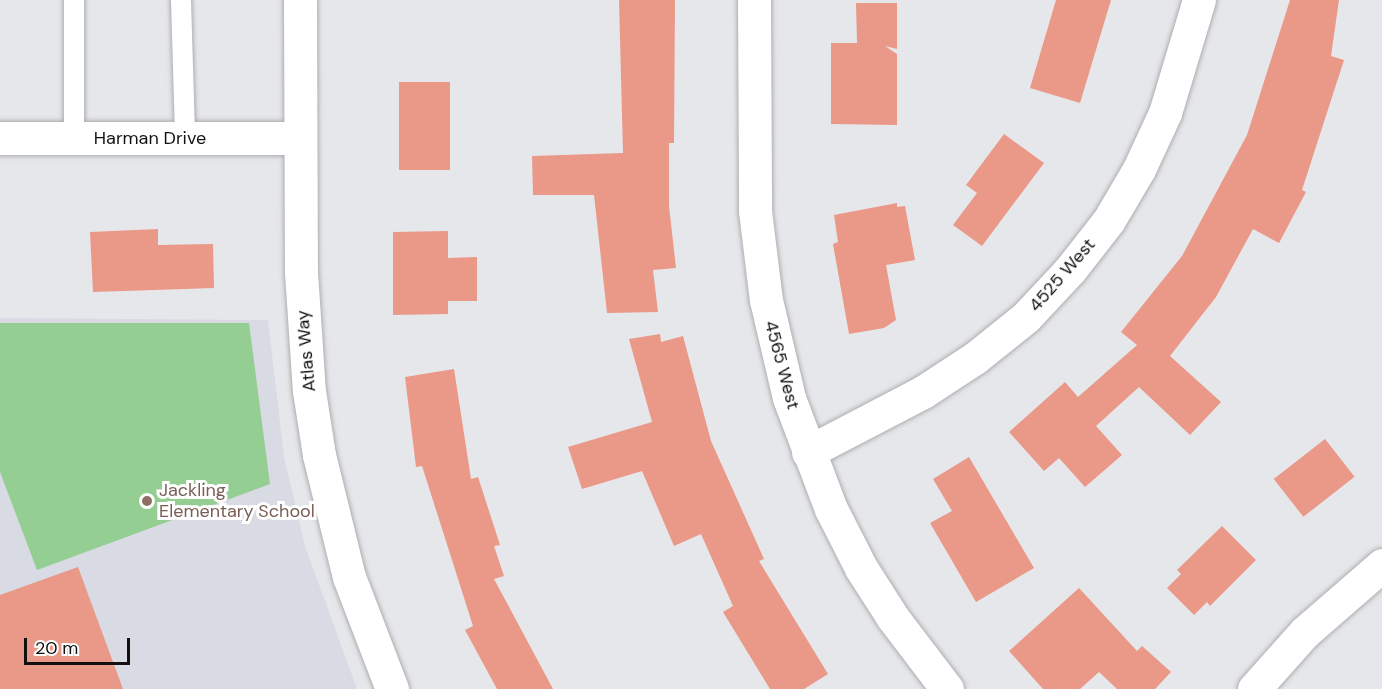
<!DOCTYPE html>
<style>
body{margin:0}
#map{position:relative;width:1382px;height:689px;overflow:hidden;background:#e6e7ea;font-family:"DM Sans",sans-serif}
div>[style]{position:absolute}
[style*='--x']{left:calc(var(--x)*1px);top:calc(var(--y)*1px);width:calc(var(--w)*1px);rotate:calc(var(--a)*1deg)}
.built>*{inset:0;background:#d8dae4}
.green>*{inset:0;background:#95ce93}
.building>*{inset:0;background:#ea9887;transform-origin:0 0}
.roads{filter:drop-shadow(0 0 2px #adaeb1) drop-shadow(0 0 2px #adaeb1)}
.service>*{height:20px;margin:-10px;padding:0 10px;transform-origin:10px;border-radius:10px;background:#fff}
.minor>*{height:33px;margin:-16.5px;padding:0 16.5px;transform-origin:16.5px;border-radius:16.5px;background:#fff}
.dots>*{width:16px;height:16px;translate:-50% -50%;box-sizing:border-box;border:3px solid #fff;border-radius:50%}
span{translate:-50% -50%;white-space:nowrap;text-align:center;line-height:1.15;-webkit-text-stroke:6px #fff;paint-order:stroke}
.street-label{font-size:18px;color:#111112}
.education-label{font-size:18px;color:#785e54}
.left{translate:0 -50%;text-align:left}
.scale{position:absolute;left:24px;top:638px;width:106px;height:27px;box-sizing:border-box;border:3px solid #111112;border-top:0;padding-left:8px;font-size:18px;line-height:21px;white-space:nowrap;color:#111112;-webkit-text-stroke:4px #fff;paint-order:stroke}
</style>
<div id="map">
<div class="built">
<div style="clip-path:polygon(0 318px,268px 320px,284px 457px,305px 546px,357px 689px,0 689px)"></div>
</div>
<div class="green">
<div style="clip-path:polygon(0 323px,249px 323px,270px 484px,37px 570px,0 472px)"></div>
</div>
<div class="building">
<div style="clip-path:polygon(619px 0,675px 0,674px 143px,669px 143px,669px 206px,676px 268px,653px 270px,658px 312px,607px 313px,594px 195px,533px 195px,532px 156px,623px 153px)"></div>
<div style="clip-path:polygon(1056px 0,1111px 0,1080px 103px,1030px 88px)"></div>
<div style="clip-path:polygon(1290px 0,1339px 0,1331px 56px,1344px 60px,1302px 190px,1306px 192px,1279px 243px,1253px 229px,1216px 297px,1170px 356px,1221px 402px,1190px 435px,1139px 387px,1096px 426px,1122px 455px,1085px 487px,1059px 458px,1044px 471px,1009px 432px,1065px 382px,1078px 397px,1137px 345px,1121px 332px,1182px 256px,1247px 135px)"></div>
<div style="clip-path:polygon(856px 3px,897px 3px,897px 49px,885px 46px,897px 54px,897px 125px,831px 124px,831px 43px,857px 43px)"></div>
<div style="left:450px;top:82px;width:88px;height:51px;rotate:90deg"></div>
<div style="clip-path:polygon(1004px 134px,1044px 163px,982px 246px,953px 225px,977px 193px,966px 185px)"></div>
<div style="clip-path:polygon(897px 203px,897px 207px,905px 206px,915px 260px,886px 265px,896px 320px,884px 328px,849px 334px,833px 244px,838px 242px,834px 215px)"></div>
<div style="clip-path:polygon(158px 229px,158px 245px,213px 244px,214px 288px,93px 292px,90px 232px)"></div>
<div style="clip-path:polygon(448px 231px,448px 258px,477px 257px,477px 301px,448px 301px,448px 314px,393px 315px,393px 232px)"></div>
<div style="clip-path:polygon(660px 334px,661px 342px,683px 336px,711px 441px,764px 559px,759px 561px,828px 674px,804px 689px,770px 689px,723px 612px,733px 606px,701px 534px,674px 546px,642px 471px,582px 489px,568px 447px,652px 422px,629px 339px)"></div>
<div style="clip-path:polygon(454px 369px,471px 479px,478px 477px,500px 545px,494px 546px,504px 576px,494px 579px,553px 689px,497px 689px,465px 630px,473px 626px,422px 466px,416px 467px,405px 377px)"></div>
<div style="left:1325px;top:439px;width:48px;height:65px;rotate:52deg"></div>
<div style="clip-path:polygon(969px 457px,1034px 568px,976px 602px,930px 523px,952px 511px,933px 479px)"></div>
<div style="clip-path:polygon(1222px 526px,1256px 560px,1210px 606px,1207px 602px,1194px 615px,1167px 588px,1181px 574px,1177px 570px)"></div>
<div style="clip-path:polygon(78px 567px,123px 689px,0 689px,0 595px)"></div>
<div style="clip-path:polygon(1079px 588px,1137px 651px,1142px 646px,1171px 672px,1155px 689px,1117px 689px,1099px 672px,1080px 689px,1043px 689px,1009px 651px)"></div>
</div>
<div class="roads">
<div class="service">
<div style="--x:74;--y:0;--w:137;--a:90"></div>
<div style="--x:181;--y:0;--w:138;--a:88.3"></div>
</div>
<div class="minor">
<div style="--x:300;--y:0;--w:272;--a:89.8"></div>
<div style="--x:301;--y:272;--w:119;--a:86.2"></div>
<div style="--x:309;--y:391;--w:65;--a:81.1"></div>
<div style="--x:319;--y:455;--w:126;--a:76.2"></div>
<div style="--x:349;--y:577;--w:120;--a:69"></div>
<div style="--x:754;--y:0;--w:211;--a:89.7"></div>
<div style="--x:755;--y:211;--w:90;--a:83"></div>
<div style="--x:766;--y:300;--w:101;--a:76.8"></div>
<div style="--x:789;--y:398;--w:119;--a:69.3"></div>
<div style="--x:831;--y:509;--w:66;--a:63"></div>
<div style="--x:861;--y:568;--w:59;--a:57.4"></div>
<div style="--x:893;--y:618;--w:89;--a:52.7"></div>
<div style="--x:0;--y:138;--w:300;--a:0"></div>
<div style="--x:808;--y:452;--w:130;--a:-27.6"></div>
<div style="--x:923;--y:392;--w:62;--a:-33.2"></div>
<div style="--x:975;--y:358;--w:65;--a:-38.8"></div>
<div style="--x:1026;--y:317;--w:64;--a:-46.9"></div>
<div style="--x:1070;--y:270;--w:63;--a:-52"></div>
<div style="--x:1109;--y:220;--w:59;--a:-59.5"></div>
<div style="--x:1139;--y:169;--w:62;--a:-65.1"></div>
<div style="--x:1165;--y:113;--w:118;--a:-73.3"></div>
<div style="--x:1254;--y:689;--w:76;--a:-48.2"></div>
<div style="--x:1305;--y:632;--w:102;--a:-41"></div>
</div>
</div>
<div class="dots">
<div style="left:147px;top:501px;background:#8d6e63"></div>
</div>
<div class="street-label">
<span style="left:150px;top:138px">Harman Drive</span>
<span style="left:1062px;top:275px;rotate:-49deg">4525 West</span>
<span style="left:306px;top:351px;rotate:-95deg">Atlas Way</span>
<span style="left:782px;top:365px;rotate:75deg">4565 West</span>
</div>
<div class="education-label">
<span class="left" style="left:159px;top:501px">Jackling<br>Elementary School</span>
</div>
<div class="scale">20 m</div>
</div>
